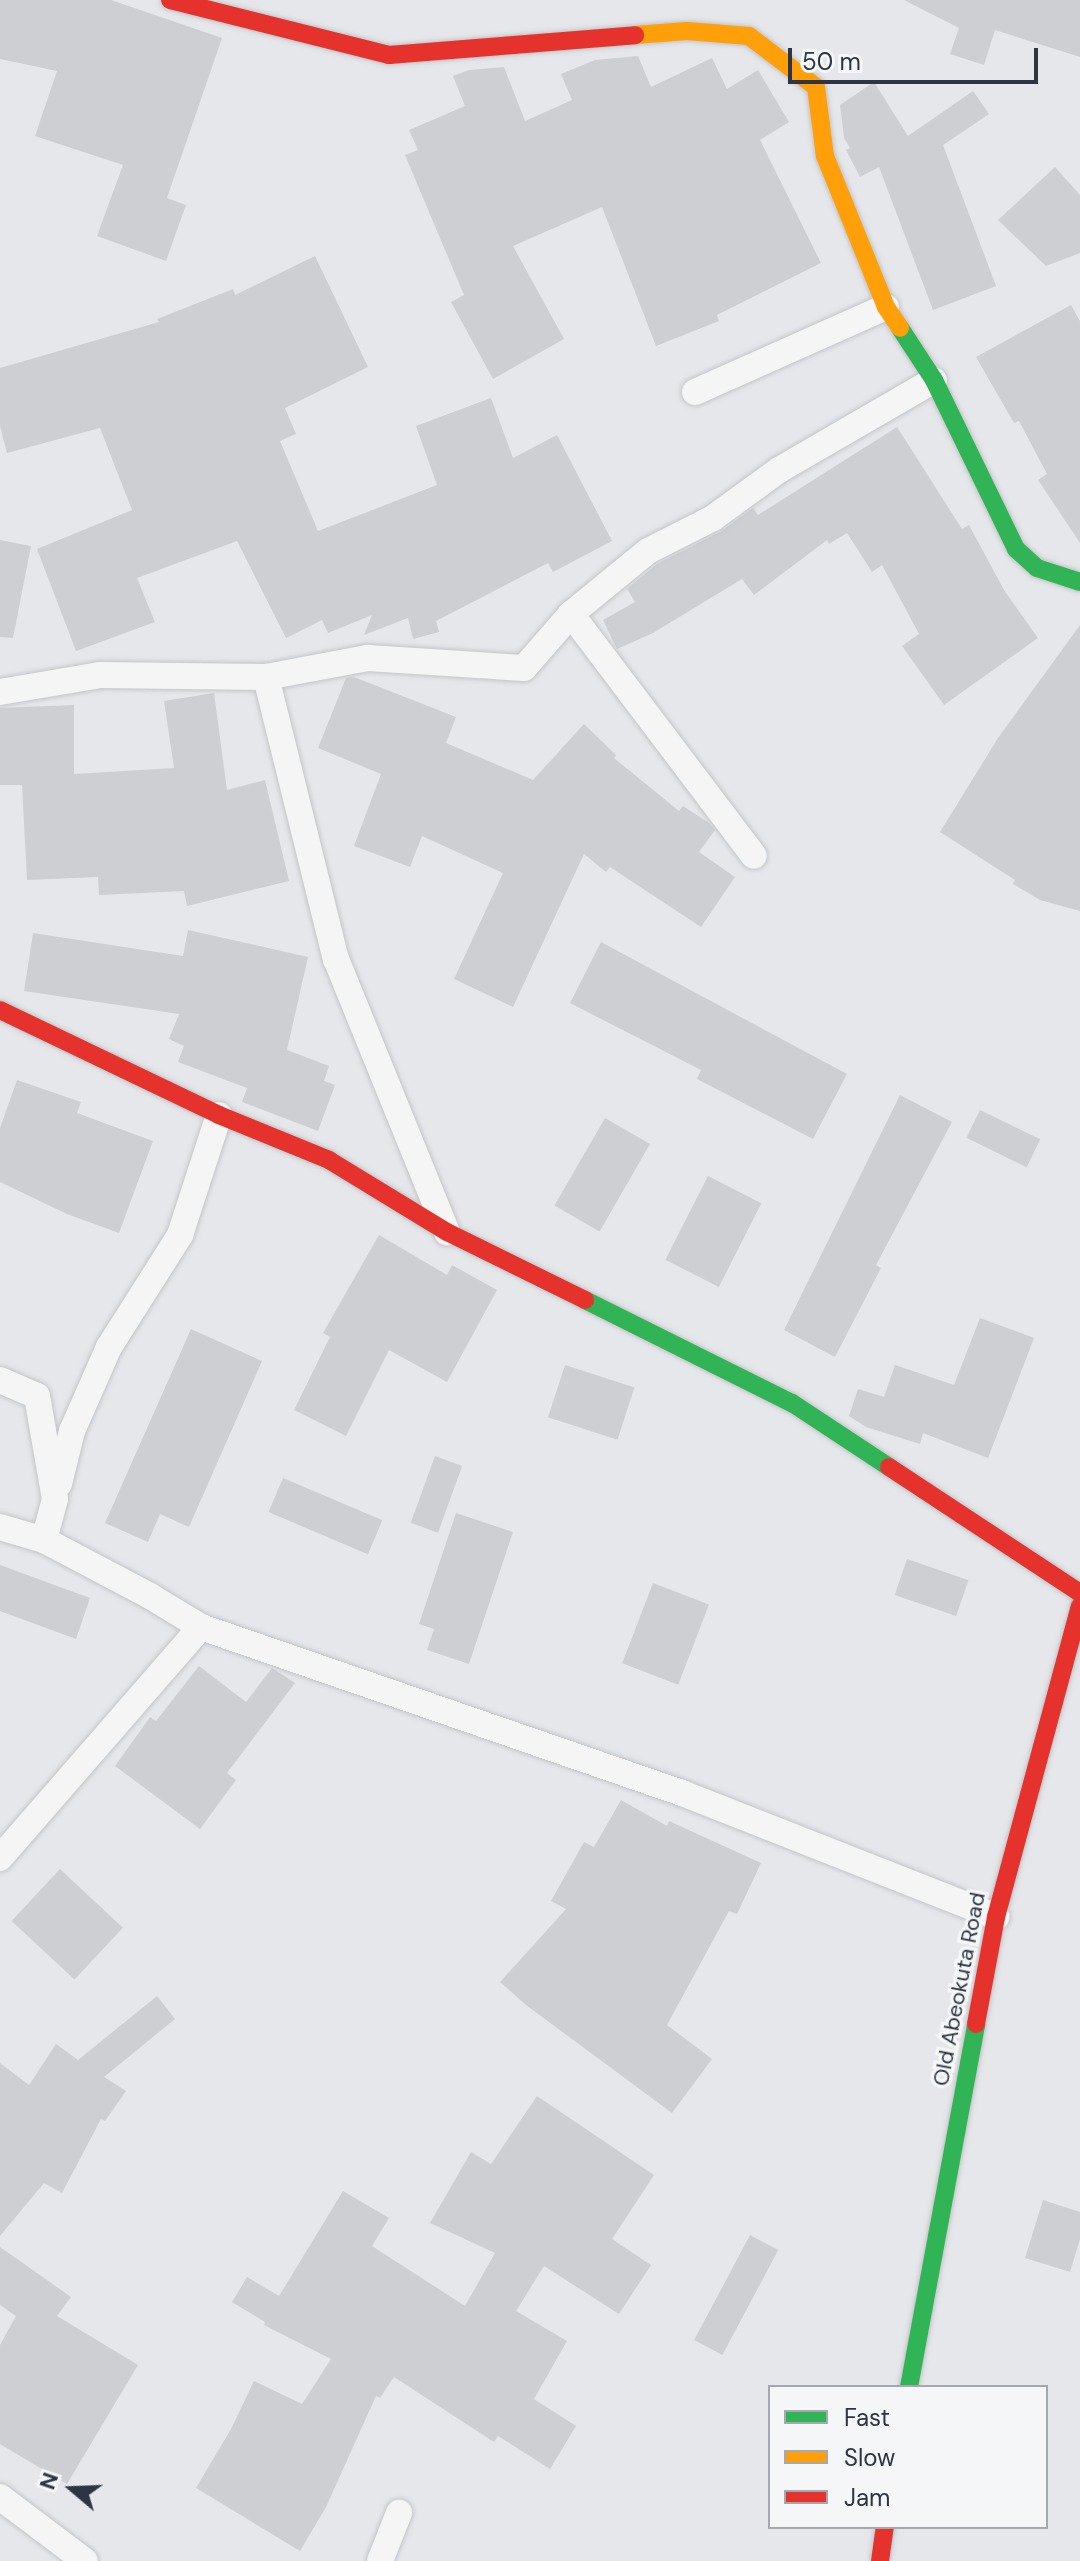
<!DOCTYPE html>
<style>
body{margin:0}
#map{position:relative;width:1080px;height:2561px;overflow:hidden;background:#e5e7ea;font-family:"DM Sans",sans-serif}
div>[style]{position:absolute}
[style*='--x']{left:calc(var(--x)*1px);top:calc(var(--y)*1px);width:calc(var(--w)*1px);rotate:calc(var(--a)*1deg)}
.building>*{inset:0;background:#cecfd2;transform-origin:0 0}
.roads{filter:drop-shadow(0 0 2px #c3c5c8) drop-shadow(0 0 2px #c3c5c8)}
.street>*{height:26px;margin:-13px;padding:0 13px;transform-origin:13px;border-radius:13px;background:#f5f5f6}
.fast>*{height:18px;margin:-9px;padding:0 9px;transform-origin:9px;border-radius:9px;background:#30b455}
.slow>*{height:18px;margin:-9px;padding:0 9px;transform-origin:9px;border-radius:9px;background:#ff9f0a}
.jam>*{height:18px;margin:-9px;padding:0 9px;transform-origin:9px;border-radius:9px;background:#e5322d}
span{translate:-50% -50%;white-space:nowrap;text-align:center;line-height:1.15;-webkit-text-stroke:7px #f4f6f8;paint-order:stroke}
.street-label{font-size:22px;color:#2d3542}
.legend{position:absolute;left:768px;top:2385px;width:280px;height:144px;box-sizing:border-box;background:#f4f6f8;border:2px solid #a4a9af;margin:0;padding:10px 14px;list-style:none;font-size:24px;color:#2d3542}
.legend li{display:flex;align-items:center;gap:16px;height:40px}
.legend b{width:40px;border:2px solid #a4a9af}
.north{position:absolute;left:32px;top:2449px;width:80px;height:80px;-webkit-text-stroke:6px #f4f6f8;paint-order:stroke;rotate:289deg;font-size:22px;font-weight:700;line-height:32px;text-align:center;color:#2d3542}
.north::after{content:'';display:block;margin:auto;width:28px;height:36px;background:#2d3542;clip-path:polygon(50% 0,100% 100%,50% 72%,0 100%)}
.scale{position:absolute;left:788px;top:48px;width:250px;height:36px;box-sizing:border-box;border:4px solid #2d3542;border-top:0;padding-left:10px;font-size:24px;line-height:28px;white-space:nowrap;color:#2d3542;-webkit-text-stroke:6px #f4f6f8;paint-order:stroke}
</style>
<div id="map">
<div class="building">
<div style="clip-path:polygon(0 0,111px 0,222px 38px,167px 198px,186px 205px,166px 261px,97px 236px,123px 165px,35px 136px,57px 71px,0 59px)"></div>
<div style="clip-path:polygon(904px 0,1080px 0,1080px 57px,995px 30px,984px 65px,950px 54px,959px 28px)"></div>
<div style="clip-path:polygon(638px 56px,651px 87px,712px 58px,727px 89px,758px 70px,789px 122px,760px 140px,821px 263px,717px 315px,719px 321px,656px 346px,602px 207px,513px 246px,564px 339px,493px 379px,451px 302px,464px 295px,405px 155px,418px 150px,409px 130px,465px 106px,453px 76px,469px 70px,504px 67px,525px 121px,572px 100px,561px 74px,595px 60px)"></div>
<div style="clip-path:polygon(874px 82px,908px 136px,973px 91px,989px 114px,943px 145px,996px 286px,933px 310px,879px 167px,860px 177px,846px 150px,850px 148px,844px 138px,840px 105px)"></div>
<div style="clip-path:polygon(1055px 167px,1080px 195px,1080px 253px,1046px 266px,998px 220px)"></div>
<div style="clip-path:polygon(315px 256px,368px 367px,285px 408px,296px 434px,280px 441px,318px 531px,437px 485px,416px 426px,491px 398px,513px 458px,557px 435px,612px 541px,553px 572px,548px 563px,436px 621px,439px 632px,413px 639px,408px 618px,364px 635px,372px 615px,328px 633px,322px 620px,286px 638px,237px 541px,137px 578px,155px 622px,76px 651px,37px 549px,132px 510px,100px 428px,7px 453px,0 426px,0 368px,159px 322px,157px 319px,233px 289px,235px 295px)"></div>
<div style="clip-path:polygon(1071px 305px,1080px 321px,1080px 543px,1038px 480px,1047px 474px,1019px 421px,1014px 423px,976px 357px)"></div>
<div style="clip-path:polygon(897px 427px,962px 529px,969px 525px,1004px 590px,1038px 638px,944px 705px,902px 646px,919px 634px,882px 565px,872px 572px,847px 533px,829px 544px,827px 540px,754px 595px,742px 579px,653px 633px,617px 649px,603px 620px,635px 602px,627px 589px,657px 564px,720px 532px,753px 508px,758px 515px)"></div>
<div style="clip-path:polygon(0 540px,31px 546px,13px 638px,0 637px)"></div>
<div style="clip-path:polygon(1080px 625px,1080px 911px,1040px 900px,1013px 884px,1015px 880px,940px 832px,998px 738px)"></div>
<div style="clip-path:polygon(354px 677px,456px 717px,446px 743px,533px 780px,584px 724px,616px 755px,614px 758px,679px 811px,683px 806px,709px 823px,715px 830px,699px 852px,735px 877px,701px 927px,610px 867px,606px 872px,584px 854px,513px 1007px,454px 979px,503px 873px,422px 836px,410px 867px,354px 846px,381px 774px,318px 748px,346px 678px)"></div>
<div style="clip-path:polygon(214px 693px,227px 790px,265px 780px,289px 881px,187px 906px,184px 891px,99px 895px,98px 877px,27px 880px,22px 785px,0 785px,0 708px,74px 705px,74px 774px,174px 768px,164px 701px)"></div>
<div style="clip-path:polygon(188px 930px,308px 957px,287px 1050px,329px 1066px,324px 1081px,335px 1085px,318px 1131px,242px 1102px,247px 1088px,178px 1062px,184px 1046px,169px 1039px,179px 1014px,24px 991px,33px 933px,183px 956px)"></div>
<div style="clip-path:polygon(601px 942px,847px 1074px,813px 1139px,697px 1079px,701px 1070px,570px 1003px)"></div>
<div style="clip-path:polygon(17px 1080px,81px 1102px,77px 1113px,153px 1141px,119px 1233px,67px 1214px,0 1182px,0 1128px)"></div>
<div style="clip-path:polygon(900px 1095px,952px 1122px,876px 1265px,881px 1268px,835px 1357px,784px 1330px)"></div>
<div style="left:980px;top:1110px;width:67px;height:31px;rotate:26deg"></div>
<div style="left:605px;top:1118px;width:52px;height:101px;rotate:30deg"></div>
<div style="left:708px;top:1176px;width:60px;height:94px;rotate:27deg"></div>
<div style="clip-path:polygon(379px 1235px,447px 1275px,452px 1265px,497px 1290px,447px 1382px,389px 1350px,346px 1436px,294px 1410px,330px 1337px,323px 1333px)"></div>
<div style="clip-path:polygon(980px 1318px,1034px 1338px,988px 1458px,923px 1433px,920px 1444px,866px 1427px,849px 1416px,858px 1389px,884px 1397px,895px 1365px,954px 1385px)"></div>
<div style="clip-path:polygon(191px 1329px,262px 1361px,189px 1527px,160px 1514px,148px 1542px,105px 1523px)"></div>
<div style="left:565px;top:1365px;width:73px;height:55px;rotate:18deg"></div>
<div style="left:435px;top:1456px;width:29px;height:71px;rotate:20deg"></div>
<div style="left:283px;top:1478px;width:108px;height:37px;rotate:23deg"></div>
<div style="clip-path:polygon(456px 1513px,513px 1532px,469px 1664px,427px 1650px,434px 1629px,419px 1624px)"></div>
<div style="left:907px;top:1559px;width:65px;height:38px;rotate:19deg"></div>
<div style="clip-path:polygon(0 1565px,90px 1598px,76px 1639px,0 1611px)"></div>
<div style="left:653px;top:1583px;width:60px;height:86px;rotate:21deg"></div>
<div style="clip-path:polygon(199px 1666px,246px 1702px,272px 1668px,295px 1683px,227px 1773px,236px 1780px,200px 1829px,115px 1766px,150px 1717px,156px 1721px)"></div>
<div style="clip-path:polygon(621px 1800px,667px 1826px,669px 1821px,761px 1863px,737px 1914px,729px 1911px,667px 2025px,712px 2059px,672px 2113px,526px 2005px,500px 1982px,566px 1909px,551px 1901px,584px 1842px,594px 1847px)"></div>
<div style="left:60px;top:1869px;width:86px;height:71px;rotate:43deg"></div>
<div style="clip-path:polygon(157px 1996px,175px 2019px,104px 2077px,126px 2091px,105px 2121px,101px 2119px,62px 2193px,44px 2183px,0 2236px,0 2063px,29px 2085px,56px 2044px,78px 2060px)"></div>
<div style="clip-path:polygon(537px 2096px,654px 2175px,612px 2239px,651px 2265px,619px 2314px,544px 2266px,516px 2311px,567px 2341px,534px 2399px,576px 2426px,550px 2469px,498px 2436px,494px 2442px,394px 2377px,380px 2398px,376px 2396px,326px 2507px,300px 2551px,196px 2488px,231px 2429px,254px 2381px,302px 2404px,331px 2359px,264px 2325px,265px 2322px,232px 2302px,247px 2277px,279px 2296px,343px 2191px,389px 2218px,372px 2246px,465px 2306px,495px 2253px,430px 2223px,471px 2152px,491px 2164px)"></div>
<div style="clip-path:polygon(1043px 2200px,1080px 2212px,1080px 2239px,1070px 2272px,1025px 2258px)"></div>
<div style="left:750px;top:2235px;width:32px;height:119px;rotate:28deg"></div>
<div style="clip-path:polygon(0 2247px,71px 2297px,57px 2316px,138px 2365px,67px 2484px,0 2444px,0 2345px,16px 2316px,0 2305px)"></div>
</div>
<div class="roads">
<div class="street">
<div style="--x:695;--y:392;--w:209;--a:-24"></div>
<div style="--x:571;--y:614;--w:303;--a:52.9"></div>
<div style="--x:266;--y:677;--w:291;--a:76.1"></div>
<div style="--x:336;--y:959;--w:295;--a:67.9"></div>
<div style="--x:0;--y:692;--w:101;--a:-9.6"></div>
<div style="--x:100;--y:675;--w:166;--a:0.7"></div>
<div style="--x:266;--y:677;--w:104;--a:-10.6"></div>
<div style="--x:368;--y:658;--w:156;--a:3.7"></div>
<div style="--x:524;--y:668;--w:72;--a:-49"></div>
<div style="--x:571;--y:614;--w:99;--a:-39.3"></div>
<div style="--x:648;--y:551;--w:73;--a:-26.9"></div>
<div style="--x:713;--y:518;--w:82;--a:-36"></div>
<div style="--x:779;--y:470;--w:179;--a:-30.1"></div>
<div style="--x:0;--y:1380;--w:40;--a:23.4"></div>
<div style="--x:37;--y:1396;--w:105;--a:80.1"></div>
<div style="--x:55;--y:1499;--w:42;--a:105"></div>
<div style="--x:44;--y:1540;--w:120;--a:27.8"></div>
<div style="--x:150;--y:1596;--w:60;--a:31.3"></div>
<div style="--x:201;--y:1627;--w:509;--a:19.04"></div>
<div style="--x:682;--y:1793;--w:338;--a:21.5"></div>
<div style="--x:59;--y:1484;--w:55;--a:-76.2"></div>
<div style="--x:72;--y:1431;--w:92;--a:-66.2"></div>
<div style="--x:109;--y:1347;--w:133;--a:-57.6"></div>
<div style="--x:180;--y:1235;--w:126;--a:-72"></div>
<div style="--x:0;--y:1527;--w:46;--a:16.5"></div>
<div style="--x:0;--y:1858;--w:306;--a:-49"></div>
<div style="--x:0;--y:2497;--w:106;--a:37"></div>
<div style="--x:380;--y:2561;--w:52;--a:-68.4"></div>
</div>
<div class="fast">
<div style="--x:900;--y:328;--w:62;--a:56.8"></div>
<div style="--x:934;--y:380;--w:188;--a:64.1"></div>
<div style="--x:1016;--y:549;--w:28;--a:42"></div>
<div style="--x:1037;--y:568;--w:45;--a:18"></div>
<div style="--x:585;--y:1300;--w:231;--a:26.5"></div>
<div style="--x:792;--y:1403;--w:116;--a:33.4"></div>
<div style="--x:909;--y:2387;--w:369;--a:-79.5"></div>
</div>
<div class="slow">
<div style="--x:635;--y:35;--w:52;--a:-4.4"></div>
<div style="--x:687;--y:31;--w:62;--a:4.6"></div>
<div style="--x:749;--y:36;--w:84;--a:37.3"></div>
<div style="--x:816;--y:87;--w:70;--a:82.6"></div>
<div style="--x:825;--y:156;--w:163;--a:68"></div>
<div style="--x:886;--y:307;--w:25;--a:56"></div>
</div>
<div class="jam">
<div style="--x:170;--y:0;--w:226;--a:14.1"></div>
<div style="--x:389;--y:55;--w:247;--a:-4.6"></div>
<div style="--x:0;--y:1010;--w:243;--a:25.6"></div>
<div style="--x:219;--y:1115;--w:119;--a:22.2"></div>
<div style="--x:329;--y:1160;--w:138;--a:31.4"></div>
<div style="--x:447;--y:1232;--w:154;--a:26.2"></div>
<div style="--x:889;--y:1467;--w:229;--a:33.4"></div>
<div style="--x:976;--y:2024;--w:109;--a:-79.4"></div>
<div style="--x:996;--y:1917;--w:322;--a:-74.9"></div>
<div style="--x:880;--y:2561;--w:34;--a:-82"></div>
</div>
</div>
<div class="street-label">
<span style="left:959px;top:1989px;rotate:-79deg">Old Abeokuta Road</span>
</div>
<ul class="legend">
<li><b style="height:10px;background:#30b455"></b>Fast</li>
<li><b style="height:10px;background:#ff9f0a"></b>Slow</li>
<li><b style="height:10px;background:#e5322d"></b>Jam</li>
</ul>
<div class="north">N</div>
<div class="scale">50 m</div>
</div>
